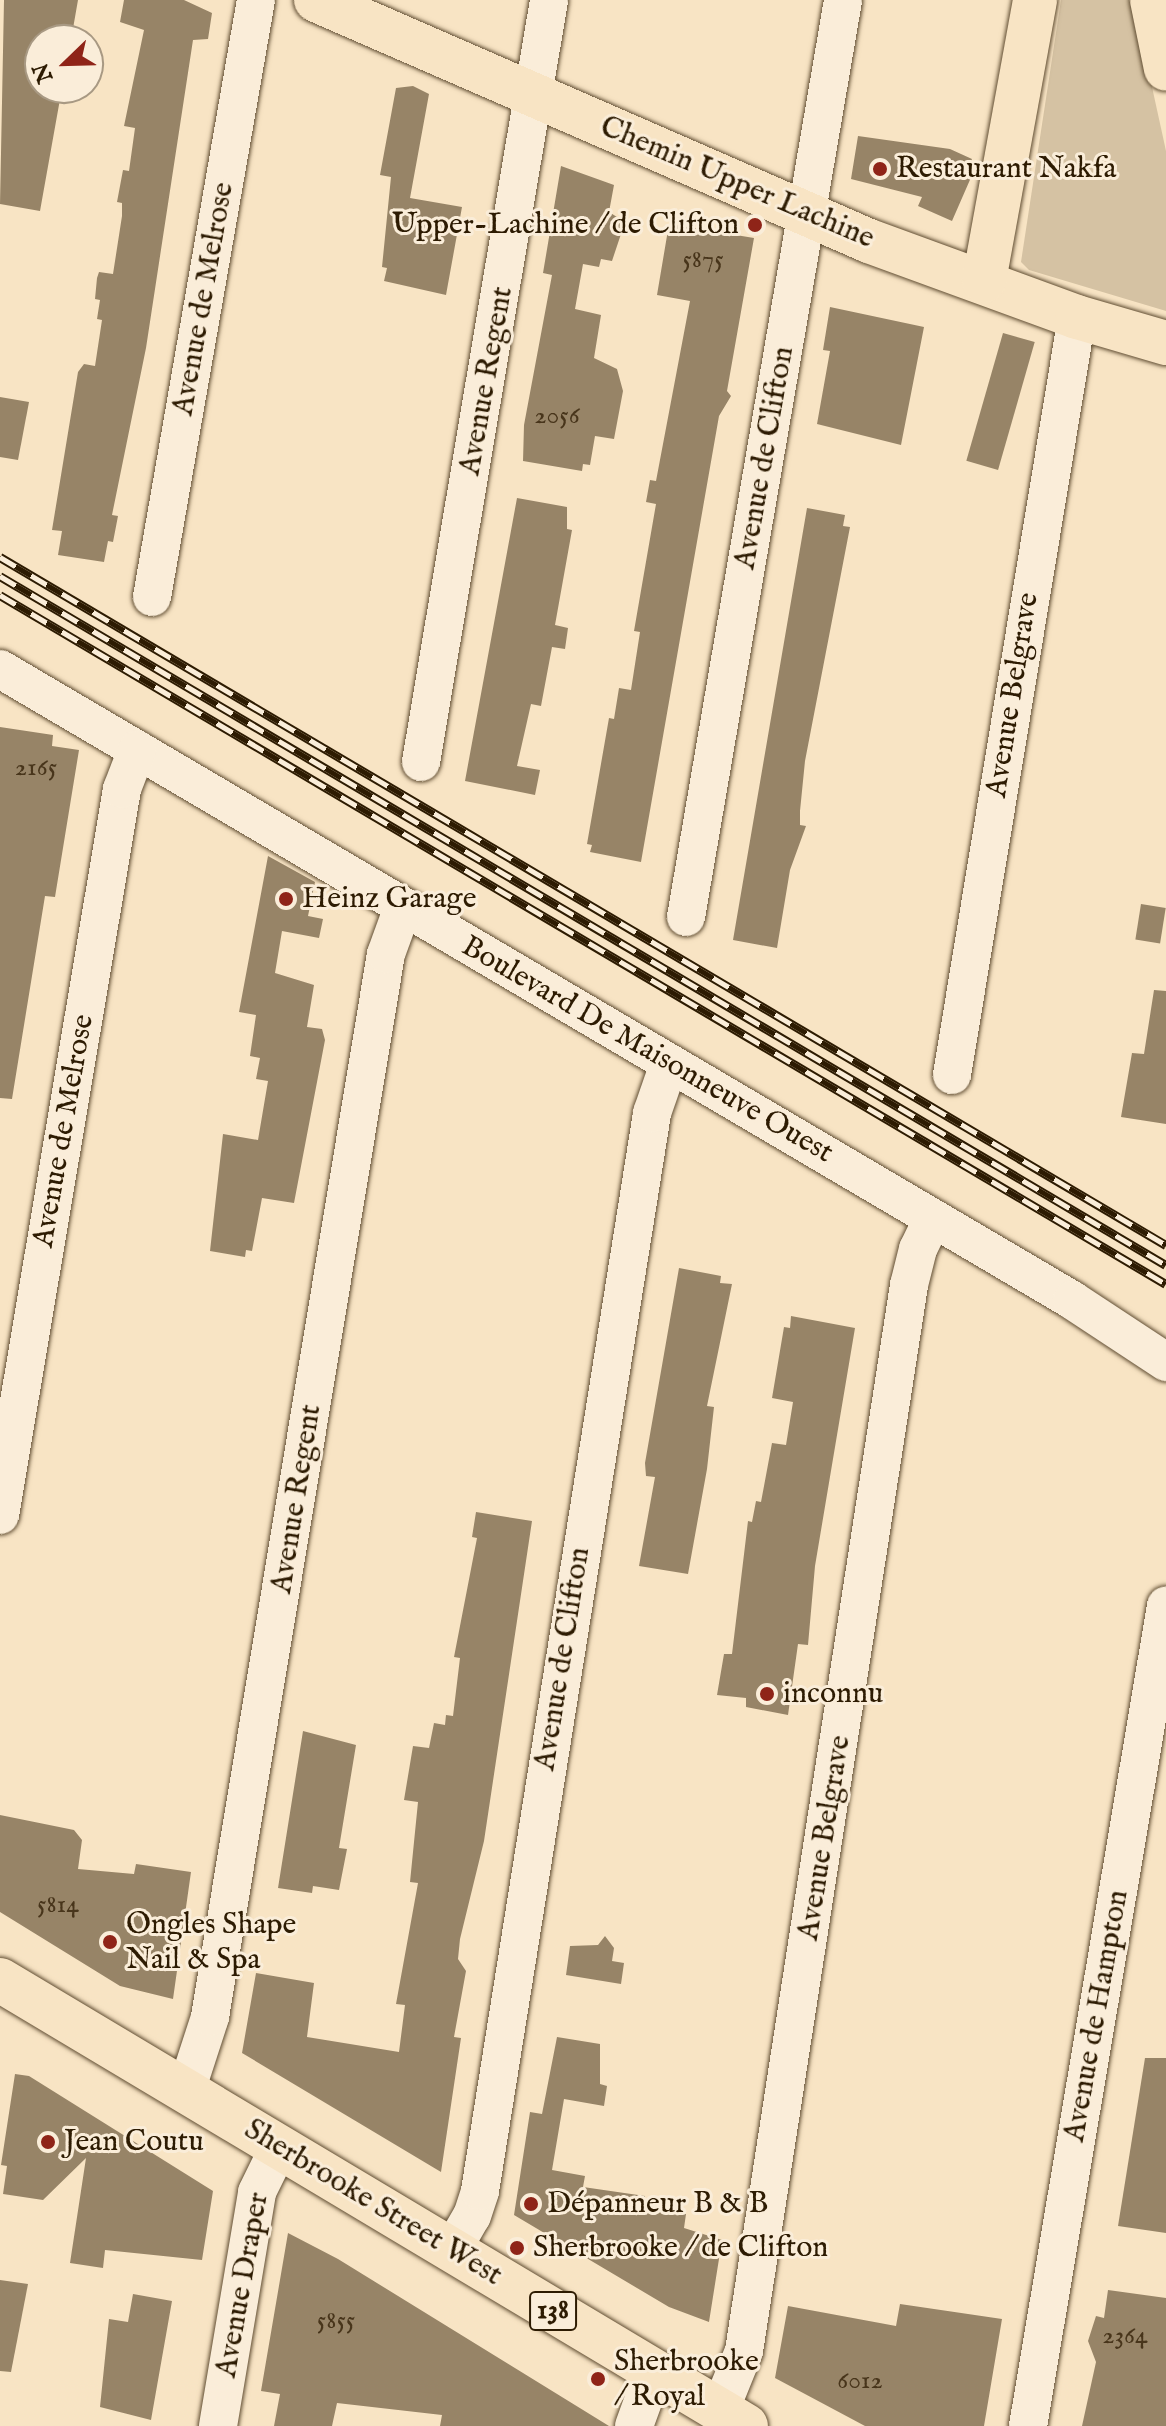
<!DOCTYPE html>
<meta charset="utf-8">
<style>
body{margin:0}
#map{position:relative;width:1166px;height:2426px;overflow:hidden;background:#f8e4c4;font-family:"IM FELL English",serif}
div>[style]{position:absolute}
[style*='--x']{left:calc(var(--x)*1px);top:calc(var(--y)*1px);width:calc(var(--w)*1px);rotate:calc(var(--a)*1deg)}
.green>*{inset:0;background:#d5c2a3}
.building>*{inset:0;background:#978467;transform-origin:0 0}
.roads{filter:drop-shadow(0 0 2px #604d32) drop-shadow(0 0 2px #604d32)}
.minor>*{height:38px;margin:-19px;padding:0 19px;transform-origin:19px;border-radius:19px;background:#faedd9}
.major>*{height:44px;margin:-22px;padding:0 22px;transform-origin:22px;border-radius:22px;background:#f8e4c4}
.rail>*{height:9px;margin-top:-4.5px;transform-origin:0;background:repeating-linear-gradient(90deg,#faedd9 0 18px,#2d1b02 0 36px);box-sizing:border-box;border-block:2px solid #2d1b02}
.dots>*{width:22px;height:22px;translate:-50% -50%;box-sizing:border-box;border:4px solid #faedd9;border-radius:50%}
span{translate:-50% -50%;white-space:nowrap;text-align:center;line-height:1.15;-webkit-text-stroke:6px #faedd9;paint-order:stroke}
.number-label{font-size:26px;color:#48351b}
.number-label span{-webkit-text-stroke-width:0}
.shield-label span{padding:2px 6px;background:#faedd9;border:2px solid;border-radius:6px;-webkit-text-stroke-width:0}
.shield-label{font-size:28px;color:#2d1b02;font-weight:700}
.poi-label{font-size:30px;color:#2d1b02}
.left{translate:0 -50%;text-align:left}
.right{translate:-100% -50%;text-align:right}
.street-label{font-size:30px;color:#2d1b02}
.north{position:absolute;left:24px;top:24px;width:80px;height:80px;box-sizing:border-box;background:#faedd9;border:2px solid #a89983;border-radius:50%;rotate:247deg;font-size:22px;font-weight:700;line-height:32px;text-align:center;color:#2d1b02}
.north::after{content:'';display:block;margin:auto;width:28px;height:36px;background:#8f2418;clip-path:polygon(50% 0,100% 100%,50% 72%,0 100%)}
</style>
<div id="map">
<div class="green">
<div style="clip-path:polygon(1061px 0,1133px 0,1166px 151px,1166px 311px,1029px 270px,1021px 262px)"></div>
</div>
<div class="building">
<div style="clip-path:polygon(4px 0,78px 0,71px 40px,40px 40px,40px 88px,62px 88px,40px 211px,0 204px)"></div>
<div style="clip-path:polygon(124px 0,184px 0,212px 13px,208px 39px,193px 40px,146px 348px,112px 515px,118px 516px,113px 542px,108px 541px,104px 562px,58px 555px,62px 531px,52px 530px,78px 372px,84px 364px,95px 366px,102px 320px,97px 319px,100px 300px,95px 299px,97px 278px,99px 272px,113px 274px,122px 216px,122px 203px,117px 202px,123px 170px,129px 171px,135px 128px,124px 126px,144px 30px,120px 22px)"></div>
<div style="clip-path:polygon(413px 86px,429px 94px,410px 198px,462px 207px,446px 295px,384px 281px,387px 268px,382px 267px,391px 177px,380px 175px,396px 88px)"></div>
<div style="clip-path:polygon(858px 136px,950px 149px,972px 159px,970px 164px,976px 166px,952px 221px,918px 206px,922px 197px,851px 179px)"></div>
<div style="clip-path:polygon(561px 166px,614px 185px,609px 212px,625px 222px,612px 261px,601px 259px,599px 267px,583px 264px,575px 309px,601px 315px,594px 358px,617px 369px,623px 391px,614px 439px,595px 436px,590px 465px,583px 464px,582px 471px,523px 461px,524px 425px,552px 275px,543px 273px)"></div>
<div style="clip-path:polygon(669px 224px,754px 238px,727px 391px,731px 396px,719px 416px,641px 862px,590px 852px,592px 845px,587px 844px,609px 718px,614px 719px,619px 688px,631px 690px,640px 632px,634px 631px,656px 504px,646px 502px,650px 480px,656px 481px,690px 301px,657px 295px)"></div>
<div style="clip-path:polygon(830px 307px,924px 327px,901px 445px,817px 424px,830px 351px,823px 350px)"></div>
<div style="left:1003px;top:333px;width:33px;height:133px;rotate:16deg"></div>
<div style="clip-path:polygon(0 397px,29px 402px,18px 460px,0 457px)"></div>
<div style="clip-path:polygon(517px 498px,567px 507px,567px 529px,572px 530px,555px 625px,568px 628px,565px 649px,552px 647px,541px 706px,531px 704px,517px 766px,540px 770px,535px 795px,465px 781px)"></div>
<div style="clip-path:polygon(807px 508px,845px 515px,843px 526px,850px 527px,805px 761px,800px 811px,800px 825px,806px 826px,790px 870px,777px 948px,733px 940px)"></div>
<div style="clip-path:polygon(0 727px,53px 735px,52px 746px,79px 750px,55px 897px,45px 896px,12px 1099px,0 1098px)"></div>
<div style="clip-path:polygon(268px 856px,315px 882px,308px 916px,323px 919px,319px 938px,282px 931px,275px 973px,314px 985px,307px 1027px,322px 1029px,325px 1040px,294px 1203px,262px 1198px,252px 1251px,246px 1250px,245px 1257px,210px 1251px,223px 1134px,258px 1140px,268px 1081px,256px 1079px,260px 1058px,250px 1056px,256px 1015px,239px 1012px)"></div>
<div style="left:1141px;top:904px;width:25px;height:36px;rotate:9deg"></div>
<div style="clip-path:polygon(1154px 990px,1166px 991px,1166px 1124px,1121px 1117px,1132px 1053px,1144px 1054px)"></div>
<div style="clip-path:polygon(679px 1268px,721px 1276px,720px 1283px,732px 1284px,707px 1406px,714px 1407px,707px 1469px,688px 1574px,639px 1566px,655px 1477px,646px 1476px,645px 1463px)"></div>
<div style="clip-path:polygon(791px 1316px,855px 1328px,815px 1566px,808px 1645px,798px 1644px,788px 1715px,746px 1707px,746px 1698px,717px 1695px,724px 1654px,732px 1654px,748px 1521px,752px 1522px,756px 1501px,761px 1502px,772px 1443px,786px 1445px,793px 1402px,772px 1398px,784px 1327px,790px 1328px)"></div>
<div style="clip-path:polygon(476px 1512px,532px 1521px,484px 1841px,460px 1939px,458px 1959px,466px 1971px,454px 2037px,461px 2038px,441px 2172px,242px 2053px,256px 1973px,314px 1983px,307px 2037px,399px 2052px,405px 2005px,396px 2004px,418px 1883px,410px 1882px,418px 1802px,404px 1800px,413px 1746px,429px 1748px,434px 1723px,445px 1725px,446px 1715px,453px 1716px,460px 1658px,454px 1657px,477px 1538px,472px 1537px)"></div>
<div style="clip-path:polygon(303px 1731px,356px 1745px,339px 1848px,347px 1849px,339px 1890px,313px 1886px,312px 1893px,278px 1888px)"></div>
<div style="clip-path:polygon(0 1815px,74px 1830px,82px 1840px,78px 1869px,134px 1874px,136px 1864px,191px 1872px,173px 1999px,120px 1986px,0 1912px)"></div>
<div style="clip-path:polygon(605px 1936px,614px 1948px,612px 1961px,624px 1963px,621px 1984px,566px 1975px,570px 1946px,598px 1945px)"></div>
<div style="clip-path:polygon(557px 2037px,600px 2044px,600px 2084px,607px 2086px,604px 2106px,564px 2099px,552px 2170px,585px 2176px,583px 2187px,645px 2196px,643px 2206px,686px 2214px,684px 2228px,722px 2240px,709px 2322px,669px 2307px,514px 2215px,530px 2112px,542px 2114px)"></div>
<div style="clip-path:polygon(1145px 2058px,1166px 2058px,1166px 2233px,1118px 2226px)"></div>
<div style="clip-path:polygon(15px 2074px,29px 2076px,213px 2191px,202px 2260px,105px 2250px,103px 2268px,70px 2263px,86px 2158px,43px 2200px,3px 2194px,7px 2166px,1px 2165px)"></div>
<div style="clip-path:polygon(288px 2233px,338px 2259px,609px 2426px,440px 2426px,442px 2415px,337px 2403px,332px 2426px,274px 2426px,280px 2394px,261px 2391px)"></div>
<div style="clip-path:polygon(0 2280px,28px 2284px,11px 2372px,0 2371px)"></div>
<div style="clip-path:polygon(1108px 2290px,1166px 2298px,1166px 2426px,1082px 2426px,1096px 2362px,1088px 2341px,1096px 2316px,1104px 2318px)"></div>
<div style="clip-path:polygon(133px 2294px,172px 2301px,151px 2420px,100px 2407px,109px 2319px,128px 2322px)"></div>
<div style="clip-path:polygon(900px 2304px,1002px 2319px,984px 2426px,865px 2426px,775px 2378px,788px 2306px,896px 2326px)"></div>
</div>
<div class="roads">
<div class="minor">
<div style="--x:152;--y:597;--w:606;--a:-80.12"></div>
<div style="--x:0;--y:669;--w:1244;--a:30.48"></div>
<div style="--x:1072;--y:1300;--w:113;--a:33.4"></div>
<div style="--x:421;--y:762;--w:773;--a:-80.46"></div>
<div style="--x:686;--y:917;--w:930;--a:-80.28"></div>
<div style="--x:952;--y:1075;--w:768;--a:-80.64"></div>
<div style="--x:0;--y:1515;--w:736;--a:-80.46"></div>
<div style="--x:122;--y:789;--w:42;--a:-69"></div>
<div style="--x:186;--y:2091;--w:78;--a:-72"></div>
<div style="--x:210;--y:2017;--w:1077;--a:-80.6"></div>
<div style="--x:386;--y:954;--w:50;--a:-70.1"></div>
<div style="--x:452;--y:2250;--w:39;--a:-60"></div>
<div style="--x:472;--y:2216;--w:26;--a:-72"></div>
<div style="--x:480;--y:2191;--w:1092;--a:-80.93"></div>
<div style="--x:652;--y:1113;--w:52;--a:-70.9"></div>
<div style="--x:720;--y:2410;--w:64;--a:-67.9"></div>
<div style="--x:744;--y:2351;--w:1079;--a:-81.2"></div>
<div style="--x:909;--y:1285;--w:37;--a:-76"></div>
<div style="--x:918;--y:1249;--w:34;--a:-64"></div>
<div style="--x:218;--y:2426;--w:237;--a:-80.5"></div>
<div style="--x:257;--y:2192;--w:50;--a:-63.9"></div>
<div style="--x:634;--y:2426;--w:59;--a:-70"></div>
<div style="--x:1028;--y:2426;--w:832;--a:-80.45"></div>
</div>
<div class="major">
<div style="--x:316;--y:0;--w:603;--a:23.55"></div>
<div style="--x:869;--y:241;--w:221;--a:20.1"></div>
<div style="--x:1077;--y:317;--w:93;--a:16.3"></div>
<div style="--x:1152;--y:0;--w:70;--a:78.5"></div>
<div style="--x:984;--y:281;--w:286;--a:-79.7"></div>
<div style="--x:0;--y:1980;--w:869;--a:30.87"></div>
</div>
</div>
<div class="rail">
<div style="--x:0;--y:557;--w:1354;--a:30.54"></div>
<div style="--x:0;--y:576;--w:1354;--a:30.58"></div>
<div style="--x:0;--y:595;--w:1354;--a:30.58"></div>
</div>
<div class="dots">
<div style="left:880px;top:169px;background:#8f2418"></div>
<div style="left:755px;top:225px;background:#8f2418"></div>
<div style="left:286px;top:899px;background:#8f2418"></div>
<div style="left:767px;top:1694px;background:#8f2418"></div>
<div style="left:110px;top:1942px;background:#8f2418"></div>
<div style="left:48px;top:2142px;background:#8f2418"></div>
<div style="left:531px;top:2204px;background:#8f2418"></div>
<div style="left:517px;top:2248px;background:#8f2418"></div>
<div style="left:598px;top:2379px;background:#8f2418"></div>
</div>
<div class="number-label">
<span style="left:703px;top:260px">5875</span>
<span style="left:557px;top:416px">2056</span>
<span style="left:36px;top:768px">2165</span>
<span style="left:58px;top:1905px">5814</span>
<span style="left:336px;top:2321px">5855</span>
<span style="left:1125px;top:2336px">2364</span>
<span style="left:860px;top:2381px">6012</span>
</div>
<div class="shield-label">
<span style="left:553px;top:2311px">138</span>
</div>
<div class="poi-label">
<span class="left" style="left:896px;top:169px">Restaurant Nakfa</span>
<span class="right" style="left:739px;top:225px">Upper-Lachine / de Clifton</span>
<span class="left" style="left:302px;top:899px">Heinz Garage</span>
<span class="left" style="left:783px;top:1694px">inconnu</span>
<span class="left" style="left:126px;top:1942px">Ongles Shape<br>Nail &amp; Spa</span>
<span class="left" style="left:64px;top:2142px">Jean Coutu</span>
<span class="left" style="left:547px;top:2204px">Dépanneur B &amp; B</span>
<span class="left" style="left:533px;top:2248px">Sherbrooke / de Clifton</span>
<span class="left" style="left:614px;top:2379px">Sherbrooke<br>/ Royal</span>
</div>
<div class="street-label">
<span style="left:737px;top:183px;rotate:23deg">Chemin Upper Lachine</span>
<span style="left:204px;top:299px;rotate:-80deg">Avenue de Melrose</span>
<span style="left:487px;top:381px;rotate:-80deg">Avenue Regent</span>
<span style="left:765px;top:458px;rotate:-80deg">Avenue de Clifton</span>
<span style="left:1013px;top:695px;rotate:-81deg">Avenue Belgrave</span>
<span style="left:647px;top:1050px;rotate:30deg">Boulevard De Maisonneuve Ouest</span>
<span style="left:64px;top:1131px;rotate:-80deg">Avenue de Melrose</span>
<span style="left:297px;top:1499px;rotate:-81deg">Avenue Regent</span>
<span style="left:563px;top:1659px;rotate:-81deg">Avenue de Clifton</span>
<span style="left:825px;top:1838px;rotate:-81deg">Avenue Belgrave</span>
<span style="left:1097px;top:2016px;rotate:-80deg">Avenue de Hampton</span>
<span style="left:373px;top:2203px;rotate:31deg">Sherbrooke Street West</span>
<span style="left:243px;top:2285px;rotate:-80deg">Avenue Draper</span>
</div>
<div class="north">N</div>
</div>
